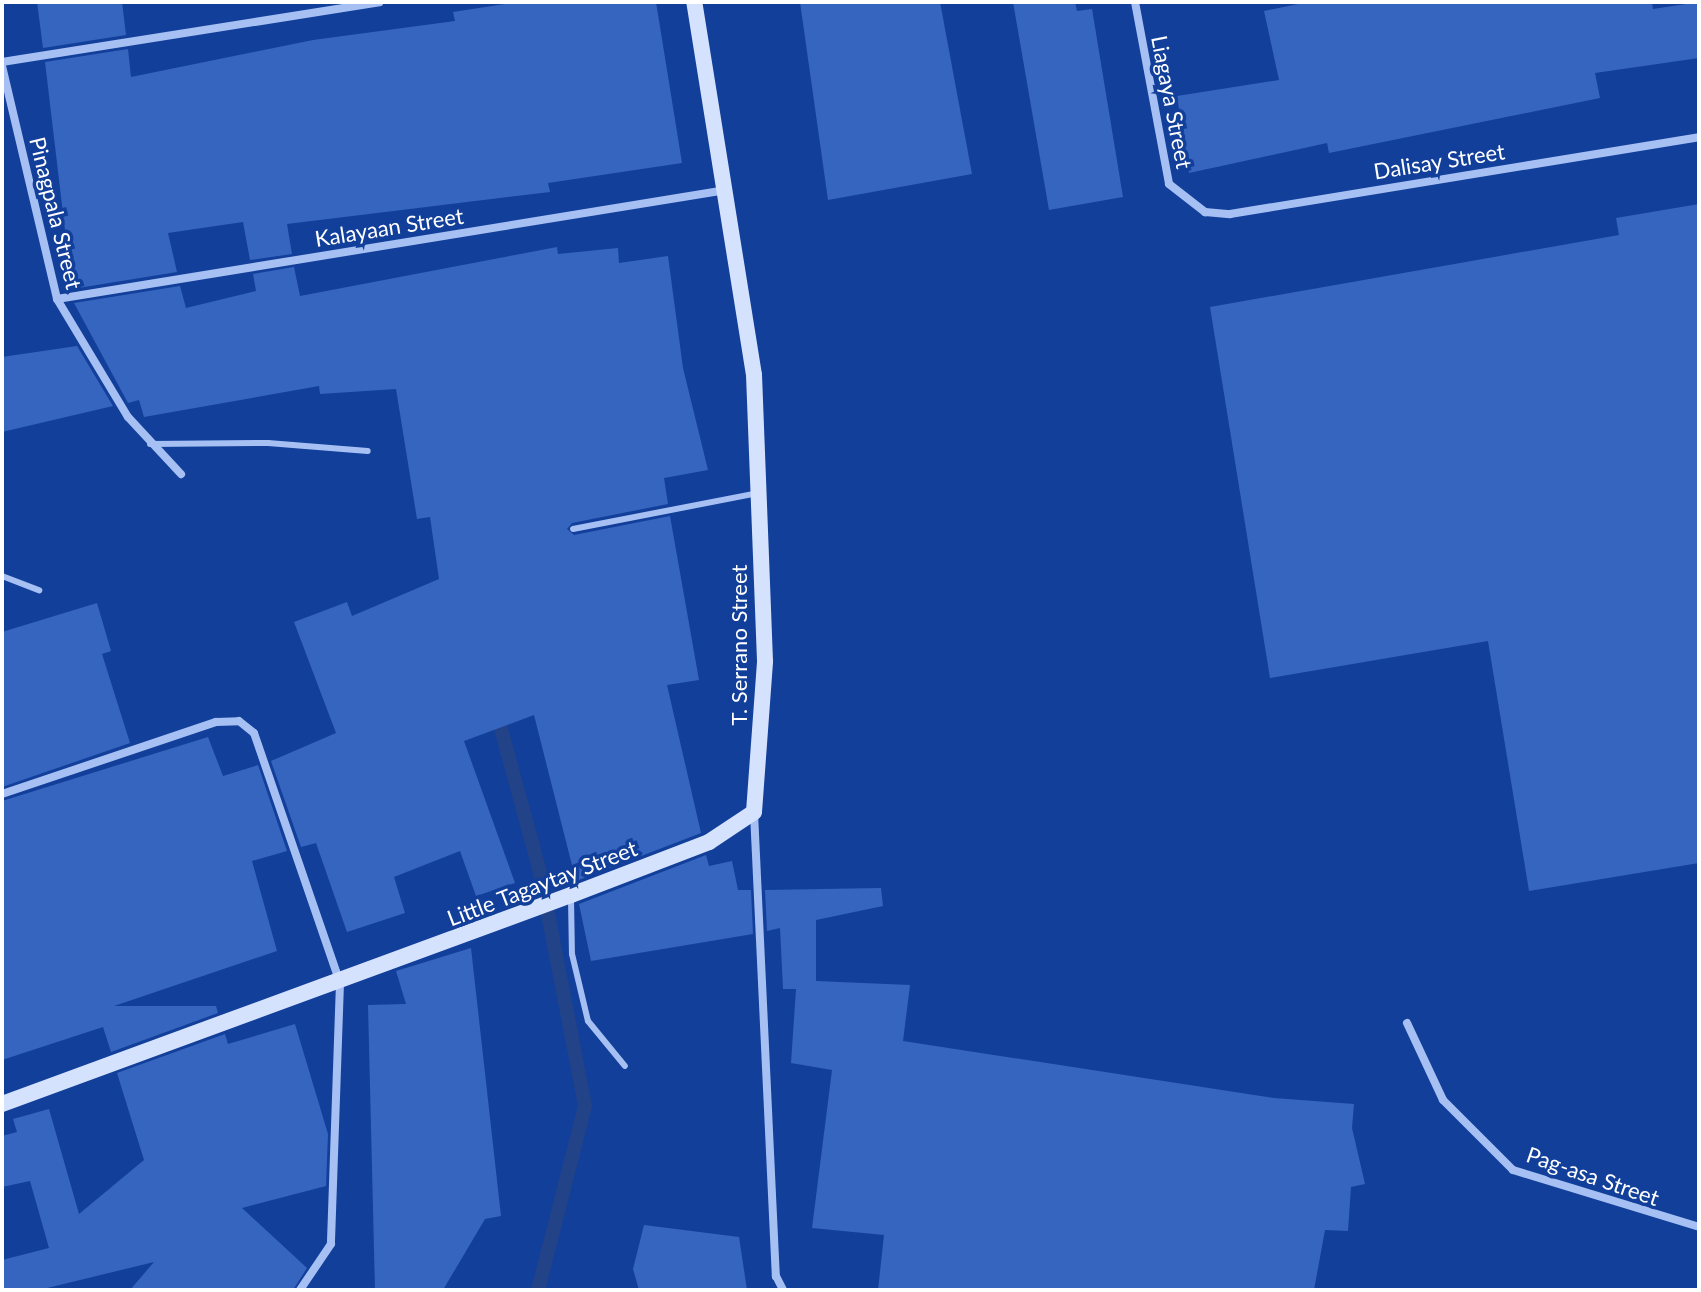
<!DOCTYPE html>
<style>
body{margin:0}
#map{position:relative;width:1701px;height:1292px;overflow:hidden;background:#123f9a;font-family:Lato,sans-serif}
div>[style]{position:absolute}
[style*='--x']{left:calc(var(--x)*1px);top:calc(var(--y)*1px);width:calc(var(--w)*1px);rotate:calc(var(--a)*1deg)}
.stream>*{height:14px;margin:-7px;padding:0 7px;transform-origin:7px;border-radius:7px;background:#224388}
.building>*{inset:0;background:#3665c0}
.lane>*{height:6px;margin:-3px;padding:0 3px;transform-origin:3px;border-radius:3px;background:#a6c0f4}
.street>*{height:8px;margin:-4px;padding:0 4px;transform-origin:4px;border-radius:4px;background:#a6c0f4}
.secondary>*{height:16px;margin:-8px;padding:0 8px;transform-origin:8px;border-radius:8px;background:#d5e2fd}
span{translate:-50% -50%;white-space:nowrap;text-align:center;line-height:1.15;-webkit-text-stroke:7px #123f9a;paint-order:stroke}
.street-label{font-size:22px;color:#fff}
.frame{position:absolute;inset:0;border:4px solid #fff;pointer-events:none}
</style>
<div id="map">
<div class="stream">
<div style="--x:500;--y:725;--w:152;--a:74.8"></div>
<div style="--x:540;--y:872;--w:238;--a:79.1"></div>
<div style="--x:585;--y:1106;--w:190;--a:104.3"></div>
</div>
<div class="building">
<div style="clip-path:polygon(37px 2px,122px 2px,126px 35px,43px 48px)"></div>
<div style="clip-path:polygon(518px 2px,656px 2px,682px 163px,548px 183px,550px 192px,287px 224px,292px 254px,250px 260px,243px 222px,168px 233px,177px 272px,72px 289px,45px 62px,128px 49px,131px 77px,313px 40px,455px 21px,453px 12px)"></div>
<div style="clip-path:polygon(800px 2px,940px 2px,972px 174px,828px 200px)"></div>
<div style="clip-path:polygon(1013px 2px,1075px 2px,1077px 11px,1092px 9px,1123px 197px,1049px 210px)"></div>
<div style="clip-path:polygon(1308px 2px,1652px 2px,1653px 9px,1699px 2px,1699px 58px,1595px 73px,1600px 98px,1329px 153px,1327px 143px,1189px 173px,1177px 96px,1279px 80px,1264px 11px)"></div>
<div style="clip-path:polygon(1699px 204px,1699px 863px,1529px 891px,1488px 641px,1270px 678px,1210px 307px,1619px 235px,1616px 218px)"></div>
<div style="clip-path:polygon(557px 247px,558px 254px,618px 248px,619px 263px,668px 256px,683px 368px,708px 470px,664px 478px,668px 504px,572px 523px,567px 529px,574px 535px,670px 516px,699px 680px,667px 685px,701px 833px,576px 881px,534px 715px,464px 741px,515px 883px,476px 896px,460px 851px,394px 877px,405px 913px,347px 932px,316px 843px,301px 847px,271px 761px,336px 733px,294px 622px,347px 602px,352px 616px,439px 579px,430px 517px,417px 519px,396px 389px,320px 394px,319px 386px,144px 417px,139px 400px,128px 403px,74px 303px,180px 286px,186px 308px,256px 291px,253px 274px,294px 267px,300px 296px)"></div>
<div style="clip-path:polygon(77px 346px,113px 406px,2px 432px,2px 357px)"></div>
<div style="clip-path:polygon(97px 603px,111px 651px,102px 654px,130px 743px,2px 787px,2px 632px)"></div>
<div style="clip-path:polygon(208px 737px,223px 776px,258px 765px,287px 851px,252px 861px,277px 951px,114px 1006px,216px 1006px,218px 1013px,111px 1052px,103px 1027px,2px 1060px,2px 801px)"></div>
<div style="clip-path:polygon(706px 855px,709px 866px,732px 861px,738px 890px,751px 890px,753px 934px,591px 961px,579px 904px)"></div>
<div style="clip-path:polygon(881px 888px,883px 906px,816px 920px,816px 981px,910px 985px,903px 1041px,1274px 1098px,1354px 1104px,1352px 1128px,1365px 1184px,1351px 1187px,1348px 1231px,1325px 1230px,1314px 1290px,878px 1290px,884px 1235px,812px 1228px,832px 1070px,791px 1063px,796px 989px,783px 989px,780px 928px,767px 931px,765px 890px)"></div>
<div style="clip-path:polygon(471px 948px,501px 1216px,485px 1219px,443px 1290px,375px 1290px,368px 1005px,406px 1004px,396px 971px)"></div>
<div style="clip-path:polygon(295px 1024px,328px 1134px,326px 1186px,242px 1208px,307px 1268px,293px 1290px,130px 1290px,154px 1262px,39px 1290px,2px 1290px,2px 1260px,49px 1248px,30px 1181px,2px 1187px,2px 1136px,17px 1132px,13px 1119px,49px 1109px,79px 1214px,144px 1160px,117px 1073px,225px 1034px,228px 1044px)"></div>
<div style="clip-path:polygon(644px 1225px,739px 1237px,747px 1290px,639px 1290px,633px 1269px)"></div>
</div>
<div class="lane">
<div style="--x:150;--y:444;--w:118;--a:-0.5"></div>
<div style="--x:268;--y:443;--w:100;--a:4.6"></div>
<div style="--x:573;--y:529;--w:188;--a:-11"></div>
<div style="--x:2;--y:576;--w:40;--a:21"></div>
<div style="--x:571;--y:899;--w:55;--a:89"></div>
<div style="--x:572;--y:954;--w:69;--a:76.6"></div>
<div style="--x:588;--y:1021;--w:58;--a:50.6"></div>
</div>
<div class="street">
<div style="--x:1135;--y:2;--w:185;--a:79.4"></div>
<div style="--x:1169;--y:184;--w:46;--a:37.9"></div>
<div style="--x:1205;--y:212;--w:25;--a:5"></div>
<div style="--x:1230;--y:214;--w:475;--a:-9.3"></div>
<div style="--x:2;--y:62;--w:382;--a:-9"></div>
<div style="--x:2;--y:66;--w:239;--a:76.7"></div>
<div style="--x:57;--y:299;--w:138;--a:59"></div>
<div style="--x:128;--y:417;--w:78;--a:47.1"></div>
<div style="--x:57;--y:299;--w:678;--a:-9.25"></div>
<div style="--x:2;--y:794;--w:226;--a:-18.6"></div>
<div style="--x:216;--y:722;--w:23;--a:-2"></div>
<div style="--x:239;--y:721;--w:19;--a:39"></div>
<div style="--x:254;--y:733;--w:264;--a:71"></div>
<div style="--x:340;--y:983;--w:261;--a:92"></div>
<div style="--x:331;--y:1244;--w:55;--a:124"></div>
<div style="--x:754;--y:813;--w:464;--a:87.3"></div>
<div style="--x:776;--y:1276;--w:16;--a:63"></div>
<div style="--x:1407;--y:1023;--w:85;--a:64.9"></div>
<div style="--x:1443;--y:1100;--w:99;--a:45"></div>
<div style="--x:1513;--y:1170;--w:195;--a:17"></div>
</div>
<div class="secondary">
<div style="--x:2;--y:1104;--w:606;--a:-20.17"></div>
<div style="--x:571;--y:895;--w:148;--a:-21"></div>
<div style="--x:709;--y:842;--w:54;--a:-33.7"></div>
<div style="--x:754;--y:812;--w:151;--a:-85.8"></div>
<div style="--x:765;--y:661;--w:286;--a:-92.2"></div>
<div style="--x:754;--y:375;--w:378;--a:-99.1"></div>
</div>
<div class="street-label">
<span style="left:1172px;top:102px;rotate:79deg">Liagaya Street</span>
<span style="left:1439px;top:161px;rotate:-9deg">Dalisay Street</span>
<span style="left:56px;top:213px;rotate:76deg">Pinagpala Street</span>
<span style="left:389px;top:227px;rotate:-9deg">Kalayaan Street</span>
<span style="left:739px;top:645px;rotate:-90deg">T. Serrano Street</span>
<span style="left:542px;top:883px;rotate:-21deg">Little Tagaytay Street</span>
<span style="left:1593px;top:1176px;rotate:19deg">Pag-asa Street</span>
</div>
<div class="frame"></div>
</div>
